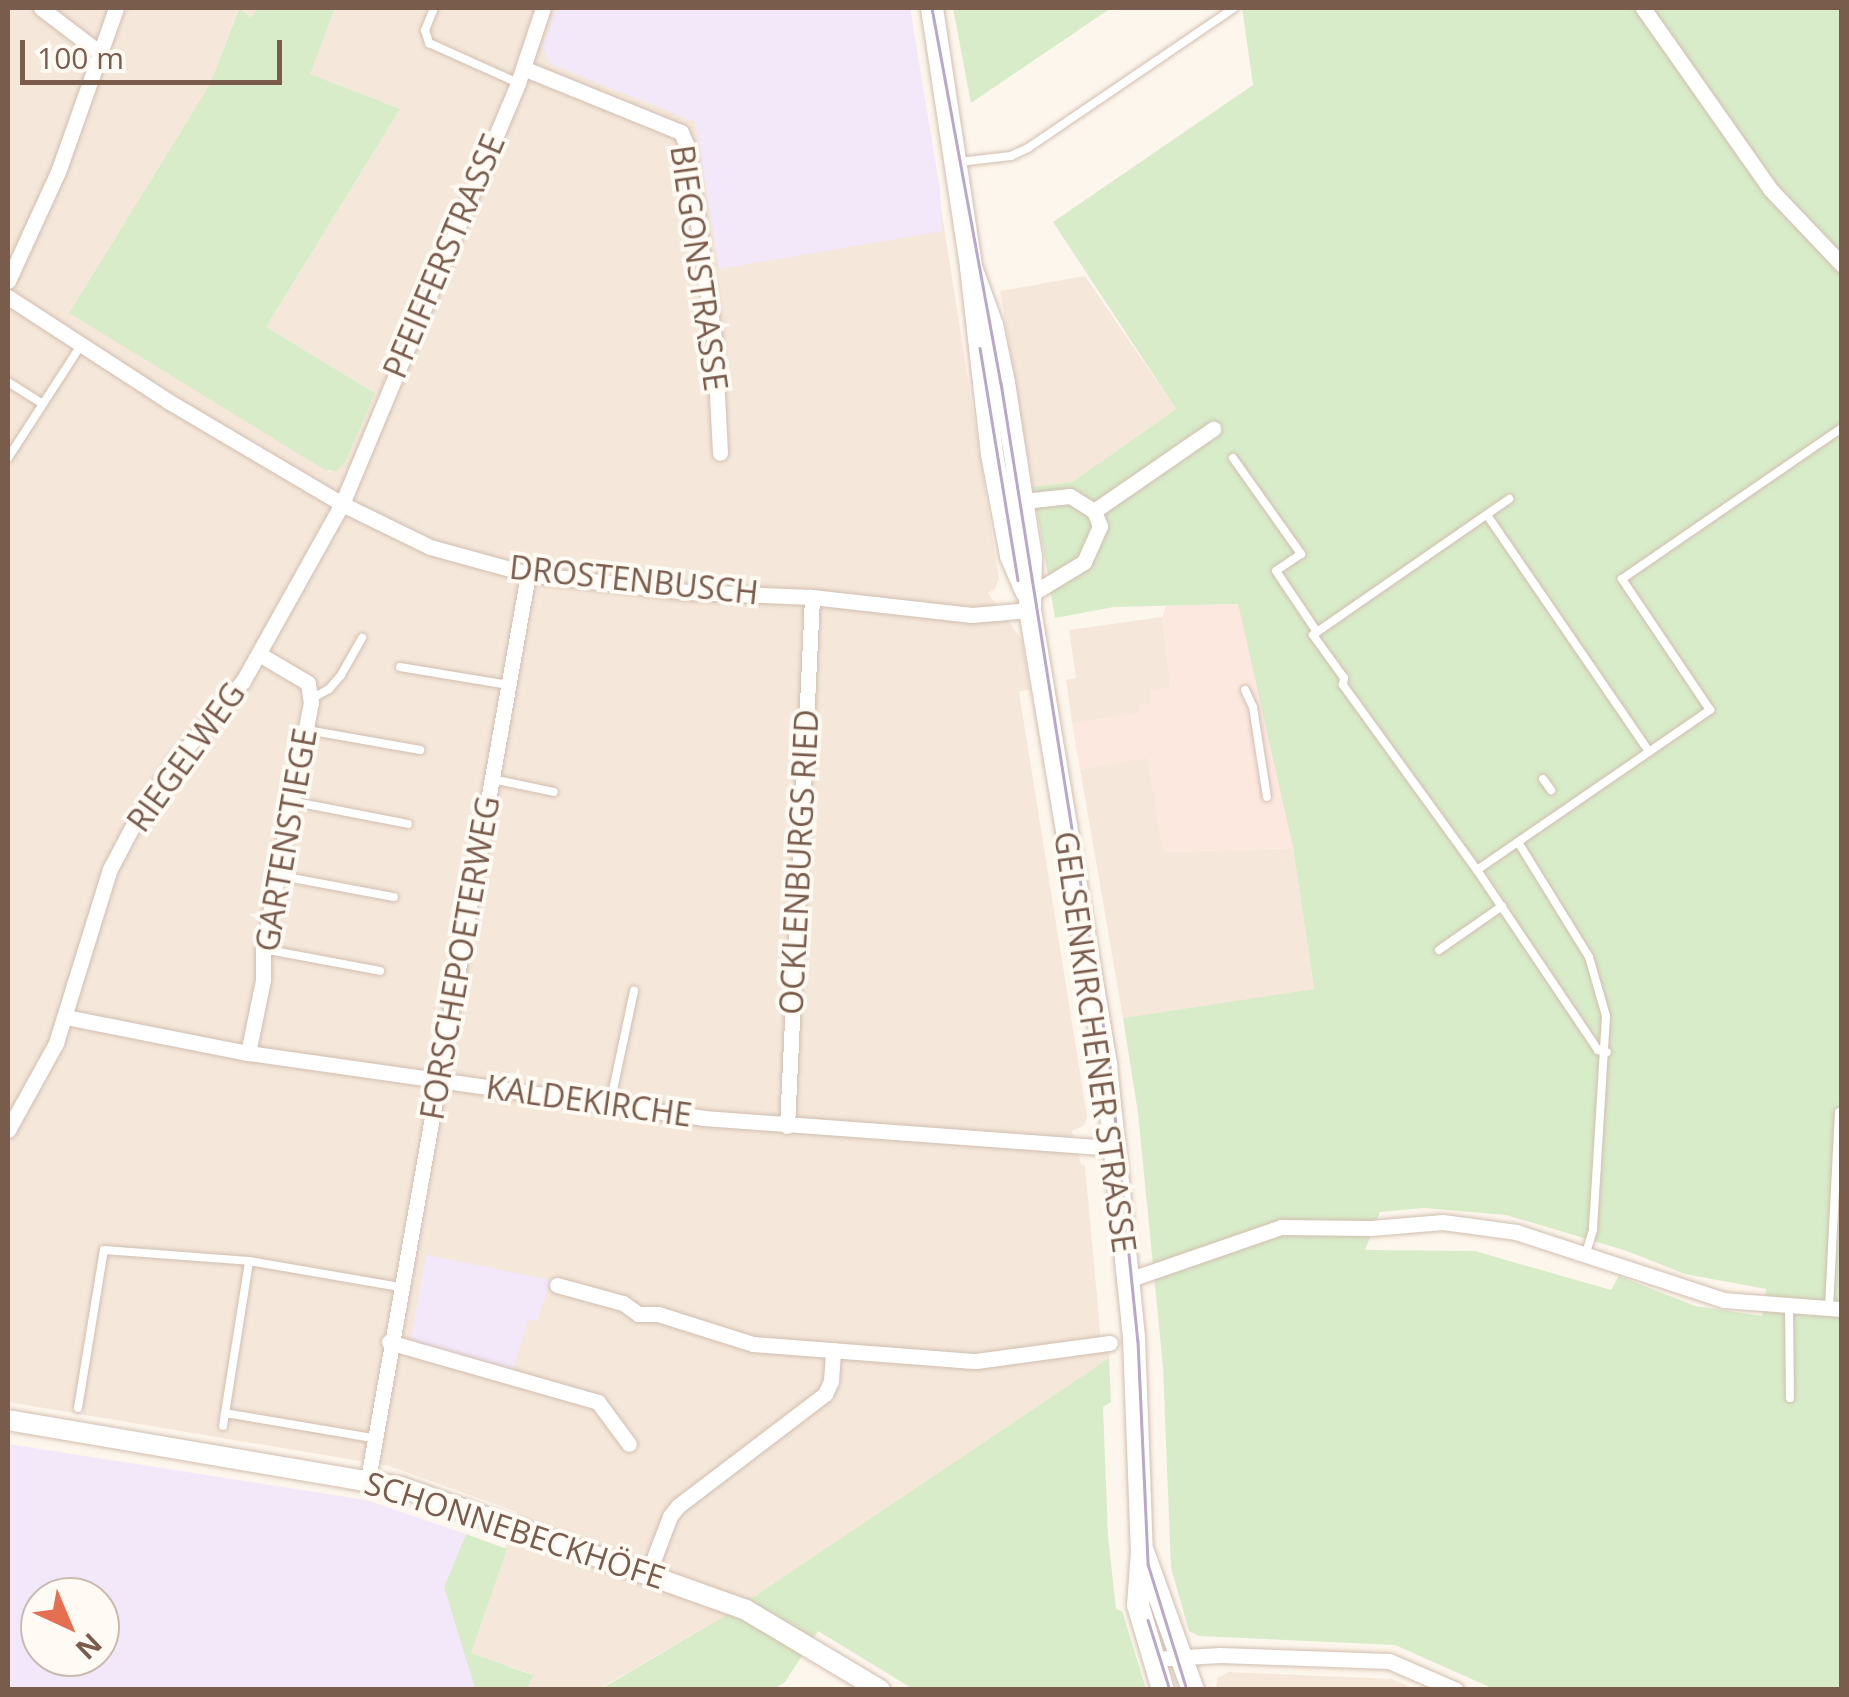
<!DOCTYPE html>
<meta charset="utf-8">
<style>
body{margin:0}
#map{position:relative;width:1849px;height:1697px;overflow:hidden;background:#fdf6ec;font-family:"Open Sans",sans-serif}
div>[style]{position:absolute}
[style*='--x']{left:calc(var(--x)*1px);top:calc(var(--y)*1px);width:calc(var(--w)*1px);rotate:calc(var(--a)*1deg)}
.residential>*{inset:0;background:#f5e8da}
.commercial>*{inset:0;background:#fde8e0}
.education>*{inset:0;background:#f3e8fa}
.green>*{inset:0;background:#d8ecc9}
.roads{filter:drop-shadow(0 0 2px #d1beb0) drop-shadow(0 0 2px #d1beb0)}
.service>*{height:8px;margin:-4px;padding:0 4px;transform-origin:4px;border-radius:4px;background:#fff}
.minor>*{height:15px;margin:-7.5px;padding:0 7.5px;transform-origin:7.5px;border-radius:7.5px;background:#fff}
.tertiary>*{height:20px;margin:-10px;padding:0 10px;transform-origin:10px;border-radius:10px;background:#fff}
.secondary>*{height:22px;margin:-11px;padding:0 11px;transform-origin:11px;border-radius:11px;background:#fff}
.tram>*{height:2.5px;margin:-1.25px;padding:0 1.25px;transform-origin:1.25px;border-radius:1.25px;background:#b9a8c9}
span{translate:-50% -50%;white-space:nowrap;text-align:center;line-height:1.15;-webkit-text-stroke:8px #fffaf3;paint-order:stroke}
.street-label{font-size:32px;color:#7a5c4d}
.frame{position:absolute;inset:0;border:10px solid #7a5c4d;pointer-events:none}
.north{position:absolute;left:20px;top:1577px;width:100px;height:100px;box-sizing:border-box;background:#fffaf3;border:2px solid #cabbb1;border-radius:50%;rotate:136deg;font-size:28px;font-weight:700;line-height:40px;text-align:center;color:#7a5c4d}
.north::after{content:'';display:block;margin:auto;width:35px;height:45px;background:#e76f51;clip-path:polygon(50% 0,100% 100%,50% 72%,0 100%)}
.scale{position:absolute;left:20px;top:40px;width:262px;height:45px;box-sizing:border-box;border:5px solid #7a5c4d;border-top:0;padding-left:12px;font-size:30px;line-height:35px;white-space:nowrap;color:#7a5c4d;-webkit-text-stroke:8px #fffaf3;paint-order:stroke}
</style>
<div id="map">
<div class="residential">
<div style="clip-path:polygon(8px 8px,258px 8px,251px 19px,238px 9px,210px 84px,69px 313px,330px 472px,346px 461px,375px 393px,266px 327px,400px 109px,309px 74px,335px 8px,910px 8px,999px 579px,995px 589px,988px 593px,1022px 640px,1030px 689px,1019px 692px,1087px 1116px,1084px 1125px,1072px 1131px,1081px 1164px,1085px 1166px,1102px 1351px,1109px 1351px,1109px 1358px,731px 1612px,599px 1689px,527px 1689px,532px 1674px,470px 1653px,517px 1512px,389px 1466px,8px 1402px)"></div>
<div style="clip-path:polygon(1085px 276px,1176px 409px,1072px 482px,1033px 487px,1000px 291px)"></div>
<div style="clip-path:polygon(1162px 617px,1171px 687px,1139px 714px,1072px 723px,1066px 680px,1076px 678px,1069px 630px)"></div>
<div style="clip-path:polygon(1148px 757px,1164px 852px,1293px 848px,1314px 990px,1123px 1018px,1080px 769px)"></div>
<div style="clip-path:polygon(1229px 1672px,1392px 1679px,1415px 1689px,1216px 1689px,1217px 1678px)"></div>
</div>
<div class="commercial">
<div style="clip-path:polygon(1238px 604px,1293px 848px,1163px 852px,1148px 758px,1080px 769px,1072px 723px,1138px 714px,1138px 705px,1151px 703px,1150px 690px,1171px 687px,1162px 617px,1166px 606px)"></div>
</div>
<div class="education">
<div style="clip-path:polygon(556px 8px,910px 8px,940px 190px,942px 231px,719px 269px,695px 122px,550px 64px,542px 47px)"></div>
<div style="clip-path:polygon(426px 1255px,551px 1280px,537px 1321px,528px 1320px,513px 1369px,410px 1343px)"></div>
<div style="clip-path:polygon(evenodd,8px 1444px,366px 1500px,466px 1534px,444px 1587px,475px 1689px,8px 1689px,8px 1444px,40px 1597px,100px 1597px,100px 1657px,40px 1657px,40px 1597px)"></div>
</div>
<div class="green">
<div style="clip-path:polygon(239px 8px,251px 18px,258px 8px,335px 8px,310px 74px,400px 109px,266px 327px,375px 393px,346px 461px,337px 471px,325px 470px,69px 313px,210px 84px)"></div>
<div style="clip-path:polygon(953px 8px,1111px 8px,971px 103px)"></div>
<div style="clip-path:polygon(evenodd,1242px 8px,1841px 8px,1841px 1689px,1494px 1689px,1395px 1645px,1199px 1636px,1189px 1631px,1171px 1568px,1163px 1367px,1138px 1113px,1123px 1018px,1314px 989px,1293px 848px,1238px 604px,1114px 607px,1055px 618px,1033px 487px,1072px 482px,1176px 409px,1053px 222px,1253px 85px,1242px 8px,1424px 1208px,1506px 1215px,1627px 1251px,1685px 1274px,1766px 1289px,1762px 1316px,1695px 1306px,1619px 1276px,1611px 1290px,1475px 1251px,1365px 1250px,1380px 1212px,1424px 1208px)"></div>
<div style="clip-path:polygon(1109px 1358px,1111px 1402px,1103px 1407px,1108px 1536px,1116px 1609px,1122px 1611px,1146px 1689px,913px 1689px,818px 1631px,785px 1682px,774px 1689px,599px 1690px,731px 1612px)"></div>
<div style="clip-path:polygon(466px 1534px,507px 1549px,471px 1653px,533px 1675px,527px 1689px,475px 1689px,444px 1587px)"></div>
</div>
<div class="roads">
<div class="service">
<div style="--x:434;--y:8;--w:24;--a:112"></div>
<div style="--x:425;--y:30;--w:14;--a:73"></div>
<div style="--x:429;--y:43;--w:98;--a:24.2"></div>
<div style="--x:959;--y:162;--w:52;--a:-6.6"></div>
<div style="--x:1011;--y:156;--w:19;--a:-25"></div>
<div style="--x:1028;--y:148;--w:249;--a:-34.2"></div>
<div style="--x:8;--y:382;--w:41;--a:32.2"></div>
<div style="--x:8;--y:458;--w:135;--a:-57.1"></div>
<div style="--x:1233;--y:458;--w:118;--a:54.7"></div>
<div style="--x:1301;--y:554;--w:30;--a:146"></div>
<div style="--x:1276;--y:571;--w:73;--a:56.1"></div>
<div style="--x:1317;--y:632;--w:5;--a:143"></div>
<div style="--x:1313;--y:635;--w:53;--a:54.2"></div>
<div style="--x:1344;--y:678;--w:7;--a:98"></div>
<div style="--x:1343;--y:685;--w:228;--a:54.1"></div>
<div style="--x:1477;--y:870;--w:217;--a:56.1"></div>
<div style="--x:1598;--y:1050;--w:9;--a:13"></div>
<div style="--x:1487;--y:515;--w:287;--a:55.6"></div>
<div style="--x:1317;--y:632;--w:234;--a:-34.7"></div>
<div style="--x:400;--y:667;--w:110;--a:9.4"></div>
<div style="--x:1245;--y:690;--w:19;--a:65"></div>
<div style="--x:1253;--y:707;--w:91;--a:81.2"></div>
<div style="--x:311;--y:699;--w:21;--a:-29"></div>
<div style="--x:329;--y:689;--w:18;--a:-49"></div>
<div style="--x:341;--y:675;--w:43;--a:-60.4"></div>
<div style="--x:307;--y:730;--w:115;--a:10"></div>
<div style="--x:492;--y:779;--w:63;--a:11.8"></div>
<div style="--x:1543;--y:779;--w:14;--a:54"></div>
<div style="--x:290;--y:801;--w:120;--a:11"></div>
<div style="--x:1518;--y:842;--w:135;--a:58.3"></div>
<div style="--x:1589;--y:957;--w:61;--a:73.9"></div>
<div style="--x:1606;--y:1016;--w:214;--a:93.5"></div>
<div style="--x:1593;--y:1230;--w:24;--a:107"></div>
<div style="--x:1477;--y:870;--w:283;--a:-34.5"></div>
<div style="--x:1710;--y:710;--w:158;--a:-123.9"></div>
<div style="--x:1622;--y:579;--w:267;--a:-34.5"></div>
<div style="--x:276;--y:875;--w:120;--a:10.6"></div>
<div style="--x:263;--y:949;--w:119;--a:10.6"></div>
<div style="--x:1439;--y:950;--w:77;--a:-34.9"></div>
<div style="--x:610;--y:1104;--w:116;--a:-78"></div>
<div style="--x:1789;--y:1305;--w:93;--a:89.4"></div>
<div style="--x:1829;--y:1308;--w:196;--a:-87.1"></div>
<div style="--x:78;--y:1408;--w:160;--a:-80.7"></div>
<div style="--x:104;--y:1250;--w:145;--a:4.3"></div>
<div style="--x:249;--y:1261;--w:153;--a:9.8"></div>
<div style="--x:225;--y:1413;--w:150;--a:9.6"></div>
<div style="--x:223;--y:1426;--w:167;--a:-81"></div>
</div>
<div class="minor">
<div style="--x:41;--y:8;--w:74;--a:37.3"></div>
<div style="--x:1643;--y:8;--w:221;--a:54.9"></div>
<div style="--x:1770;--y:189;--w:105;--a:46.5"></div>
<div style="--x:523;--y:68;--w:170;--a:22.1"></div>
<div style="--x:681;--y:132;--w:15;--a:67"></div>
<div style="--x:687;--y:146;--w:194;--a:82"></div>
<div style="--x:714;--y:338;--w:115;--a:87"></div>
<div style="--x:8;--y:281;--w:120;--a:-65.4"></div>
<div style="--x:58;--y:172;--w:174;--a:-70.5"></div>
<div style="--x:8;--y:297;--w:191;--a:33"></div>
<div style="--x:168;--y:401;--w:202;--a:30.6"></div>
<div style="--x:342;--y:504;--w:98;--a:26"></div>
<div style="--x:430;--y:547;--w:102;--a:15.4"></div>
<div style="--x:528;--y:574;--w:161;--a:6.4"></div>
<div style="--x:688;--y:592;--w:124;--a:2.3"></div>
<div style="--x:812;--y:597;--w:161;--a:6.4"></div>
<div style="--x:972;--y:615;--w:58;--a:-4.9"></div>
<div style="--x:1023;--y:501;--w:47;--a:-6.1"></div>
<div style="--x:1070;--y:496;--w:28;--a:32"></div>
<div style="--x:1094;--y:511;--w:16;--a:68"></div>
<div style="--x:1100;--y:526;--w:39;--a:114"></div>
<div style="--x:1084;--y:562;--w:66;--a:148.7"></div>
<div style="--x:1094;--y:511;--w:145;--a:-34.6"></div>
<div style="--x:66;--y:1017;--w:186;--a:11.2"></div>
<div style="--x:248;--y:1053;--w:461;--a:8.1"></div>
<div style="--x:704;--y:1118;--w:414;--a:4.2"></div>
<div style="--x:248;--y:1053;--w:75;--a:-78.4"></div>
<div style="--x:263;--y:980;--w:31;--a:-90"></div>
<div style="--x:263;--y:949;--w:251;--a:-79"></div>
<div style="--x:311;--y:703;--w:20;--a:-99"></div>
<div style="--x:308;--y:683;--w:57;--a:-149.4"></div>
<div style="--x:787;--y:1126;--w:530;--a:-87.29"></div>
<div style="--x:8;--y:1130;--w:99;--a:-61.1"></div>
<div style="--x:56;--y:1043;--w:182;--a:-72.8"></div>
<div style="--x:110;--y:869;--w:62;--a:-62.2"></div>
<div style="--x:139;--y:814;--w:60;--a:-55.8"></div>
<div style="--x:173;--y:764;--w:109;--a:-49.9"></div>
<div style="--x:243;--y:681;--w:203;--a:-60.8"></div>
<div style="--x:342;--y:504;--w:456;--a:-67.3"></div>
<div style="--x:518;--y:83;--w:79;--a:-71.6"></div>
<div style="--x:1128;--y:1280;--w:162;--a:-19.1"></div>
<div style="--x:1281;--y:1227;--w:90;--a:0.6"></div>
<div style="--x:1371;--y:1228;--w:72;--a:-4.8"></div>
<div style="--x:1443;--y:1222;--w:74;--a:7.8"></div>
<div style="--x:1516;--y:1232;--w:219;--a:18.1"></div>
<div style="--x:1724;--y:1300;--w:118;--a:4.4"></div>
<div style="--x:557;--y:1285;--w:68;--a:15.3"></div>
<div style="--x:623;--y:1303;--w:19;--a:36"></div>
<div style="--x:638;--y:1314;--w:20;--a:0"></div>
<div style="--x:658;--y:1314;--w:100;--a:17.5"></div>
<div style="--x:753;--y:1344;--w:224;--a:4.4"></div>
<div style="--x:976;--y:1361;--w:135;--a:-7.7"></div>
<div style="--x:389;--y:1342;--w:217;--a:16"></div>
<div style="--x:598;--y:1402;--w:52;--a:53.6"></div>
<div style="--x:368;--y:1479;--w:919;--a:-79.97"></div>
<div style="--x:648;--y:1574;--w:62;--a:-69.2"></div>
<div style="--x:670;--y:1516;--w:13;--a:-51"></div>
<div style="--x:678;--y:1506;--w:185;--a:-37.3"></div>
<div style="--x:825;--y:1394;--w:14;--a:-65"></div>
<div style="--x:831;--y:1381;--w:31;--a:-86"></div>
<div style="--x:1152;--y:1659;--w:68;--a:-3.4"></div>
<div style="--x:1220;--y:1655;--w:169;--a:2"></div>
<div style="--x:1389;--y:1661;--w:73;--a:23.4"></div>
</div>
<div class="tertiary">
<div style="--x:8;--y:1420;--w:399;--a:9.7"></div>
<div style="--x:401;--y:1487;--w:366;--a:19.6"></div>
<div style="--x:746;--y:1610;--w:156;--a:30.8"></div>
</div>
<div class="secondary">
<div style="--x:932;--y:8;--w:262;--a:81.4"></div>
<div style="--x:971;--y:267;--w:188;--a:83.6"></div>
<div style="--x:992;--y:454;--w:104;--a:79.4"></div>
<div style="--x:1011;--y:556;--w:40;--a:66.6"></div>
<div style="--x:971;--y:267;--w:62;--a:70.1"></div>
<div style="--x:992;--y:325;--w:59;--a:78.3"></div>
<div style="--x:1004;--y:383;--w:176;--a:81.2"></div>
<div style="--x:1031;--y:557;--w:53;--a:91.1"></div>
<div style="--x:1030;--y:610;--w:462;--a:80.5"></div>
<div style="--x:1106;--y:1066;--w:272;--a:84.1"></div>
<div style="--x:1134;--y:1337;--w:214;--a:87.9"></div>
<div style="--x:1142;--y:1551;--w:54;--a:94.2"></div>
<div style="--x:1138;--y:1605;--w:89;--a:73.6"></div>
<div style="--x:1144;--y:1554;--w:145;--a:70.2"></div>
</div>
</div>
<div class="tram">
<div style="--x:932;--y:8;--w:381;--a:79.6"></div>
<div style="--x:1001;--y:383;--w:693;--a:80.95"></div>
<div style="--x:1110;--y:1067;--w:275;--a:84.2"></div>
<div style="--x:1138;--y:1341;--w:223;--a:87.4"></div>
<div style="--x:1148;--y:1564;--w:132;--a:72.8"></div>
<div style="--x:980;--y:348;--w:235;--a:80.7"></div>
<div style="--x:1148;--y:1620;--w:73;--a:72.6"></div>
</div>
<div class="street-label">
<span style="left:444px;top:256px;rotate:-67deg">PFEIFFERSTRASSE</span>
<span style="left:699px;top:268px;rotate:82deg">BIEGONSTRASSE</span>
<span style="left:634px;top:580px;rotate:6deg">DROSTENBUSCH</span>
<span style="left:186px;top:757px;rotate:-54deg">RIEGELWEG</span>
<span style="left:286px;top:840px;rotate:-80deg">GARTENSTIEGE</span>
<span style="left:799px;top:862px;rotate:-87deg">OCKLENBURGS RIED</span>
<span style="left:460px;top:958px;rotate:-80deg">FORSCHEPOETERWEG</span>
<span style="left:1095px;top:1042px;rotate:82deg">GELSENKIRCHENER STRASSE</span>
<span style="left:589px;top:1101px;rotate:8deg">KALDEKIRCHE</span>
<span style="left:515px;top:1530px;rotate:18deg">SCHONNEBECKHÖFE</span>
</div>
<div class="frame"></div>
<div class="north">N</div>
<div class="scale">100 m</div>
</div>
